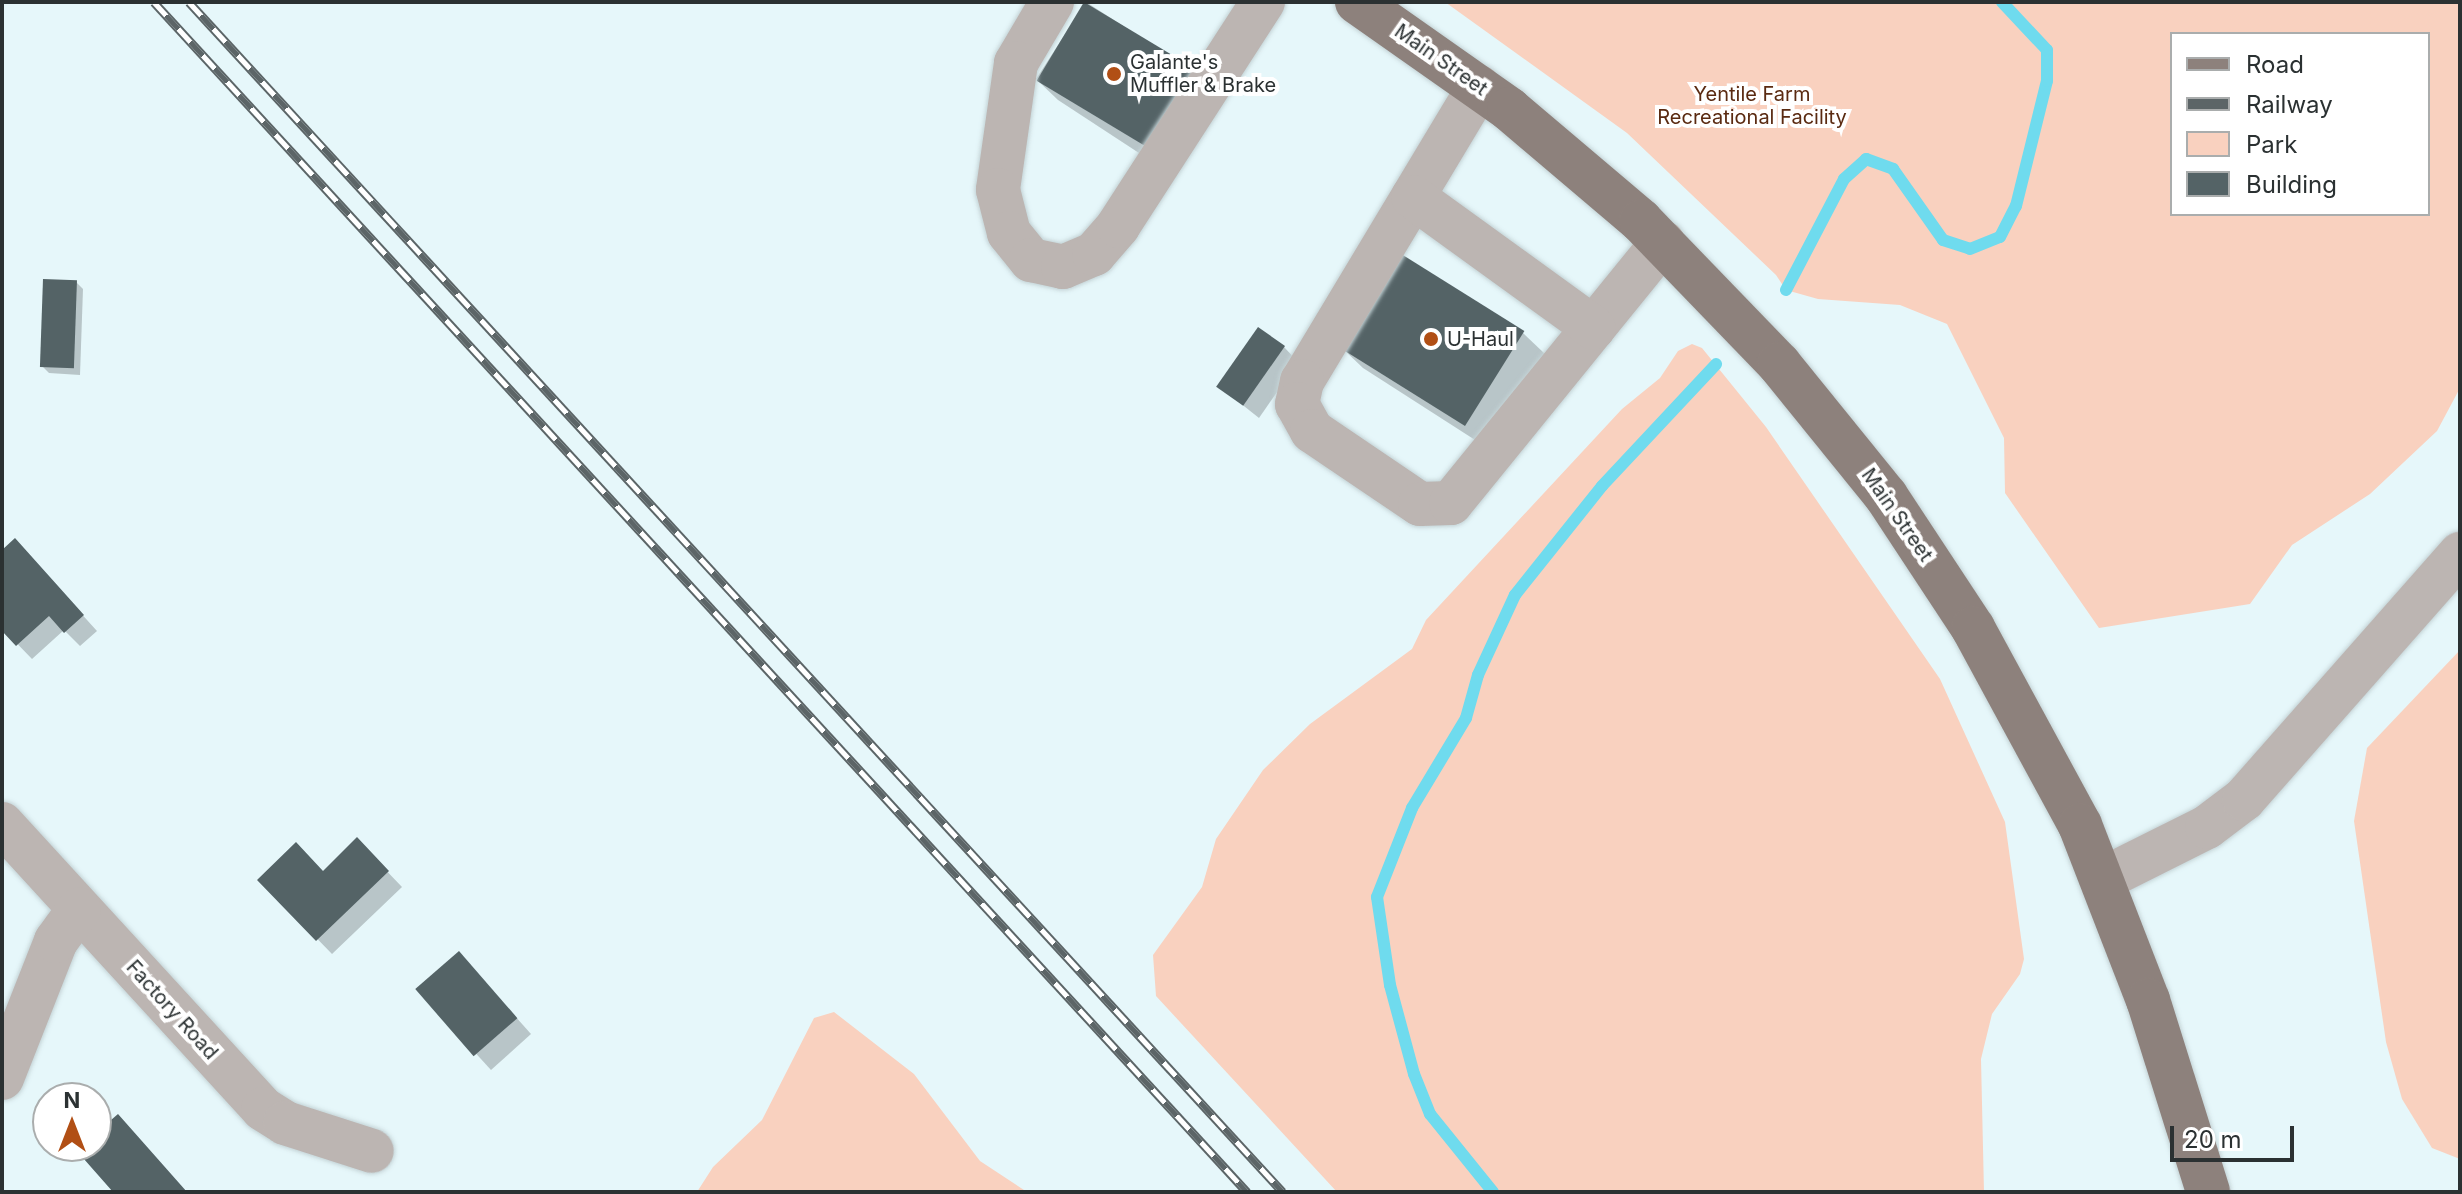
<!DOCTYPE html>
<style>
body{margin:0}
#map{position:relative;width:2462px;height:1194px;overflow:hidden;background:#e6f7fa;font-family:Inter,sans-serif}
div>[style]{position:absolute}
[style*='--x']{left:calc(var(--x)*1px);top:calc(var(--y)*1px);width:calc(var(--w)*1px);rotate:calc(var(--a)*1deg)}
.green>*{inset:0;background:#f9d1bf}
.shadow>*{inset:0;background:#0003}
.stream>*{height:12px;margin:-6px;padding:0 6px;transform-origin:6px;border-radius:6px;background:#6fdbee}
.building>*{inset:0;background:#546366;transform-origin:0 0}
.roads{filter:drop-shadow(0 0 2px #c4d3d6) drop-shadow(0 0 2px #c4d3d6)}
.minor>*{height:44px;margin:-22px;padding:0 22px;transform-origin:22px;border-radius:22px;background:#bcb5b2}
.major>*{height:44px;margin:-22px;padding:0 22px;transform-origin:22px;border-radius:22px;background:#8d817c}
.rail>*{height:9px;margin-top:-4.5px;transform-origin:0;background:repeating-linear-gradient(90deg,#fff 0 18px,#5c6567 0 36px);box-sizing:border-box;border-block:2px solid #5c6567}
.dots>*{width:22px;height:22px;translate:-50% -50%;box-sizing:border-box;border:4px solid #fff;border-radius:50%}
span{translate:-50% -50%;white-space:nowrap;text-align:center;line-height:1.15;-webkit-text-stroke:8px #fff;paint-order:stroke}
.street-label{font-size:20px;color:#2b3132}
.poi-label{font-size:20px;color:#2b3132}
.left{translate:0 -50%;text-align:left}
.park-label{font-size:20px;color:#5a2a11}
.frame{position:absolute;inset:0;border:4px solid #2b3132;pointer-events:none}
.legend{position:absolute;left:2170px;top:32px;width:260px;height:184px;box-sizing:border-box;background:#fff;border:2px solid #aaadad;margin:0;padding:10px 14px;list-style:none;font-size:24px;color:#2b3132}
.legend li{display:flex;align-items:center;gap:16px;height:40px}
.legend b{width:40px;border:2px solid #aaadad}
.north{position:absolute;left:32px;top:1082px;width:80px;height:80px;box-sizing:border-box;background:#fff;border:2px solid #aaadad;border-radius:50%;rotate:0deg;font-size:22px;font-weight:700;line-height:32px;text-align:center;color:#2b3132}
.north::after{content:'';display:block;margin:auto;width:28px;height:36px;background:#b14f15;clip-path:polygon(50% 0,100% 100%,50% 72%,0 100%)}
.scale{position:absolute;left:2170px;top:1126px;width:124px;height:36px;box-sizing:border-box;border:4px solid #2b3132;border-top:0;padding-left:10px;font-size:24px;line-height:28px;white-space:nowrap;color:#2b3132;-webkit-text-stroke:6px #fff;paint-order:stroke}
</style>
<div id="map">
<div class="green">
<div style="clip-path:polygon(evenodd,1445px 2px,2460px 2px,2460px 388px,2437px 431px,2370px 494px,2292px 545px,2250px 604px,2099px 628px,2005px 493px,2004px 438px,1947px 324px,1900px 305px,1818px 299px,1786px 290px,1776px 275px,1627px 133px,1445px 2px,2172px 34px,2428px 34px,2428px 214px,2172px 214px,2172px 34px)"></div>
<div style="clip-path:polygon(1692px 344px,1702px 348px,1766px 427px,1940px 679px,2005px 822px,2024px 959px,2020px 974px,1992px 1014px,1981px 1059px,1984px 1192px,1337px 1192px,1156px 996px,1153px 955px,1202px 887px,1216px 839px,1263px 770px,1310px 724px,1412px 649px,1426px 620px,1622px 409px,1660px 378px,1678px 351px)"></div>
<div style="clip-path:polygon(2460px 650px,2460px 1159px,2432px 1148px,2402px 1099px,2386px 1042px,2354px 821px,2367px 748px)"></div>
<div style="clip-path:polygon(834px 1012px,914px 1074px,980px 1161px,1027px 1192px,697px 1192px,713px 1167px,762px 1120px,814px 1018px)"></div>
</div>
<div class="shadow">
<div style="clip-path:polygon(1086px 2px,1193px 71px,1165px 170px,1058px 100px,1036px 79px)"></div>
<div style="clip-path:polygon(1399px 255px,1523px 333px,1545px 354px,1486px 447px,1363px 368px,1341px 347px)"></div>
<div style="clip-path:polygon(76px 282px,83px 289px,80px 375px,49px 373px,42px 366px)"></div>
<div style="clip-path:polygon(1284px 347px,1298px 362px,1259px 418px,1220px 387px)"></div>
<div style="clip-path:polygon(2px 553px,29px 556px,97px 631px,80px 646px,64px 630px,32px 659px,2px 628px)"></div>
<div style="clip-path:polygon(357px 840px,402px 887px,332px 954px,260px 880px,323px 873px)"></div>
<div style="clip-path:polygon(473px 969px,531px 1034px,491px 1070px,418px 990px)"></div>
</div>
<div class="stream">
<div style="--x:1786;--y:290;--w:125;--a:-62.4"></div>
<div style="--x:1844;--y:179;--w:30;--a:-42"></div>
<div style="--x:1866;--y:159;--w:29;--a:20"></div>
<div style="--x:1893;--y:169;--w:87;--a:54.8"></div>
<div style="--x:1943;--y:240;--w:28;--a:18"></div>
<div style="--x:1970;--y:249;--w:32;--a:-22"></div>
<div style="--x:2000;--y:237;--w:35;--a:-63"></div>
<div style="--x:2016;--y:206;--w:129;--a:-76.1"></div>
<div style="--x:2047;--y:81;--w:31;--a:-90"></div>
<div style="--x:2047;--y:50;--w:66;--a:-133.2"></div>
<div style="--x:1493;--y:1192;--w:100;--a:-128.9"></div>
<div style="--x:1430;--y:1114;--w:43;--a:-111.8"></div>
<div style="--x:1414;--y:1074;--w:92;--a:-105.1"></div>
<div style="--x:1390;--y:985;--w:89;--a:-98.4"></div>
<div style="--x:1377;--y:897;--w:96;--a:-68.5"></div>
<div style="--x:1412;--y:808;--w:105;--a:-59"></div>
<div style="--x:1466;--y:718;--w:45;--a:-74.4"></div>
<div style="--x:1478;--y:675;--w:88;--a:-65.2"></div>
<div style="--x:1515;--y:595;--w:139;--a:-51.4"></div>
<div style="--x:1602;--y:486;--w:167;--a:-46.9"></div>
</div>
<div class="building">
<div style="left:1084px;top:2px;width:129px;height:92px;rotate:31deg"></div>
<div style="left:1398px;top:252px;width:149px;height:112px;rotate:32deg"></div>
<div style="left:43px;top:279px;width:34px;height:88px;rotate:2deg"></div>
<div style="left:1258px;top:327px;width:33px;height:73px;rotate:35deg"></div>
<div style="clip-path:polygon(15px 538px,84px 615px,64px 633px,49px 616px,16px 646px,2px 631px,2px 550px)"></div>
<div style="clip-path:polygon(357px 837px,389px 871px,316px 941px,257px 880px,296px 842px,323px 871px)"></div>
<div style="left:459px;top:951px;width:89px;height:58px;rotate:49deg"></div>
<div style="clip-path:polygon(118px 1114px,187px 1192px,113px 1192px,76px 1150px,96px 1146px,96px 1133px)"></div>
</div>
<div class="roads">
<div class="minor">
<div style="--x:1052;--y:2;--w:71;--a:120.5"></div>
<div style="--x:1016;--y:63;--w:128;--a:98.1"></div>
<div style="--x:998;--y:190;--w:44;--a:75.7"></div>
<div style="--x:1009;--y:233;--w:35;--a:51"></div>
<div style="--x:1031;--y:260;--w:33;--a:12"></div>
<div style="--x:1063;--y:267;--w:34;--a:-23"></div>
<div style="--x:1094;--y:254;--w:37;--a:-49"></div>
<div style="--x:1118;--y:226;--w:267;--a:-57.1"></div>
<div style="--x:1479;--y:87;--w:343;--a:121"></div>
<div style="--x:1302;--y:381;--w:24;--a:102"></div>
<div style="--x:1297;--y:404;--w:31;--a:61"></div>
<div style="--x:1312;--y:431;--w:130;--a:34.1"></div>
<div style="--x:1420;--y:504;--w:31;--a:-2"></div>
<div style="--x:1451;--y:503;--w:336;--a:-50.9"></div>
<div style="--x:1413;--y:197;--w:223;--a:35.9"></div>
<div style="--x:2;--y:824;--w:386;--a:47.5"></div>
<div style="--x:263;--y:1109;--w:26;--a:32"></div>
<div style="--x:285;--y:1123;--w:91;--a:17.8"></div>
<div style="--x:2103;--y:879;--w:116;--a:-26.6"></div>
<div style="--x:2207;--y:827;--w:46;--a:-37.1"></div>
<div style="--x:2244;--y:799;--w:327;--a:-48.6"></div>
<div style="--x:2;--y:1078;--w:147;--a:-68.5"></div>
<div style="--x:56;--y:941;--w:39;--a:-54"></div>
</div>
<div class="major">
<div style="--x:1357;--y:2;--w:186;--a:35.1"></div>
<div style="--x:1509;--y:109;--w:173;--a:40.3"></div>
<div style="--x:1641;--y:221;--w:199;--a:46"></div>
<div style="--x:1779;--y:364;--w:170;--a:51"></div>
<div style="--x:1886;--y:496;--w:158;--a:56.6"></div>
<div style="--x:1973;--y:628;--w:224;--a:61.5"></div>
<div style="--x:2080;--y:825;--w:188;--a:68.8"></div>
<div style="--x:2148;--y:1000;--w:201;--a:72.6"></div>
</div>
</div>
<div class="rail">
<div style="--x:154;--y:2;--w:1616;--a:47.43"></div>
<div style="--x:189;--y:2;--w:1616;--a:47.41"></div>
</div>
<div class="dots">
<div style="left:1114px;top:74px;background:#b14f15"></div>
<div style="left:1431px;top:339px;background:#b14f15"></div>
</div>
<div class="street-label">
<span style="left:1441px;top:60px;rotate:35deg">Main Street</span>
<span style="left:1897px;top:515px;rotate:55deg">Main Street</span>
<span style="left:172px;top:1010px;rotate:48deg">Factory Road</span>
</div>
<div class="poi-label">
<span class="left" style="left:1130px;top:74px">Galante's<br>Muffler &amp; Brake</span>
<span class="left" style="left:1447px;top:339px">U-Haul</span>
</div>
<div class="park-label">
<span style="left:1752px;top:106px">Yentile Farm<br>Recreational Facility</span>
</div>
<div class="frame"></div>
<ul class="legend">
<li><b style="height:10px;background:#8d817c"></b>Road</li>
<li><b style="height:10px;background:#5c6567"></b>Railway</li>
<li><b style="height:22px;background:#f9d1bf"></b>Park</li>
<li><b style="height:22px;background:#546366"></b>Building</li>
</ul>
<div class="north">N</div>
<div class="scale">20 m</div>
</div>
